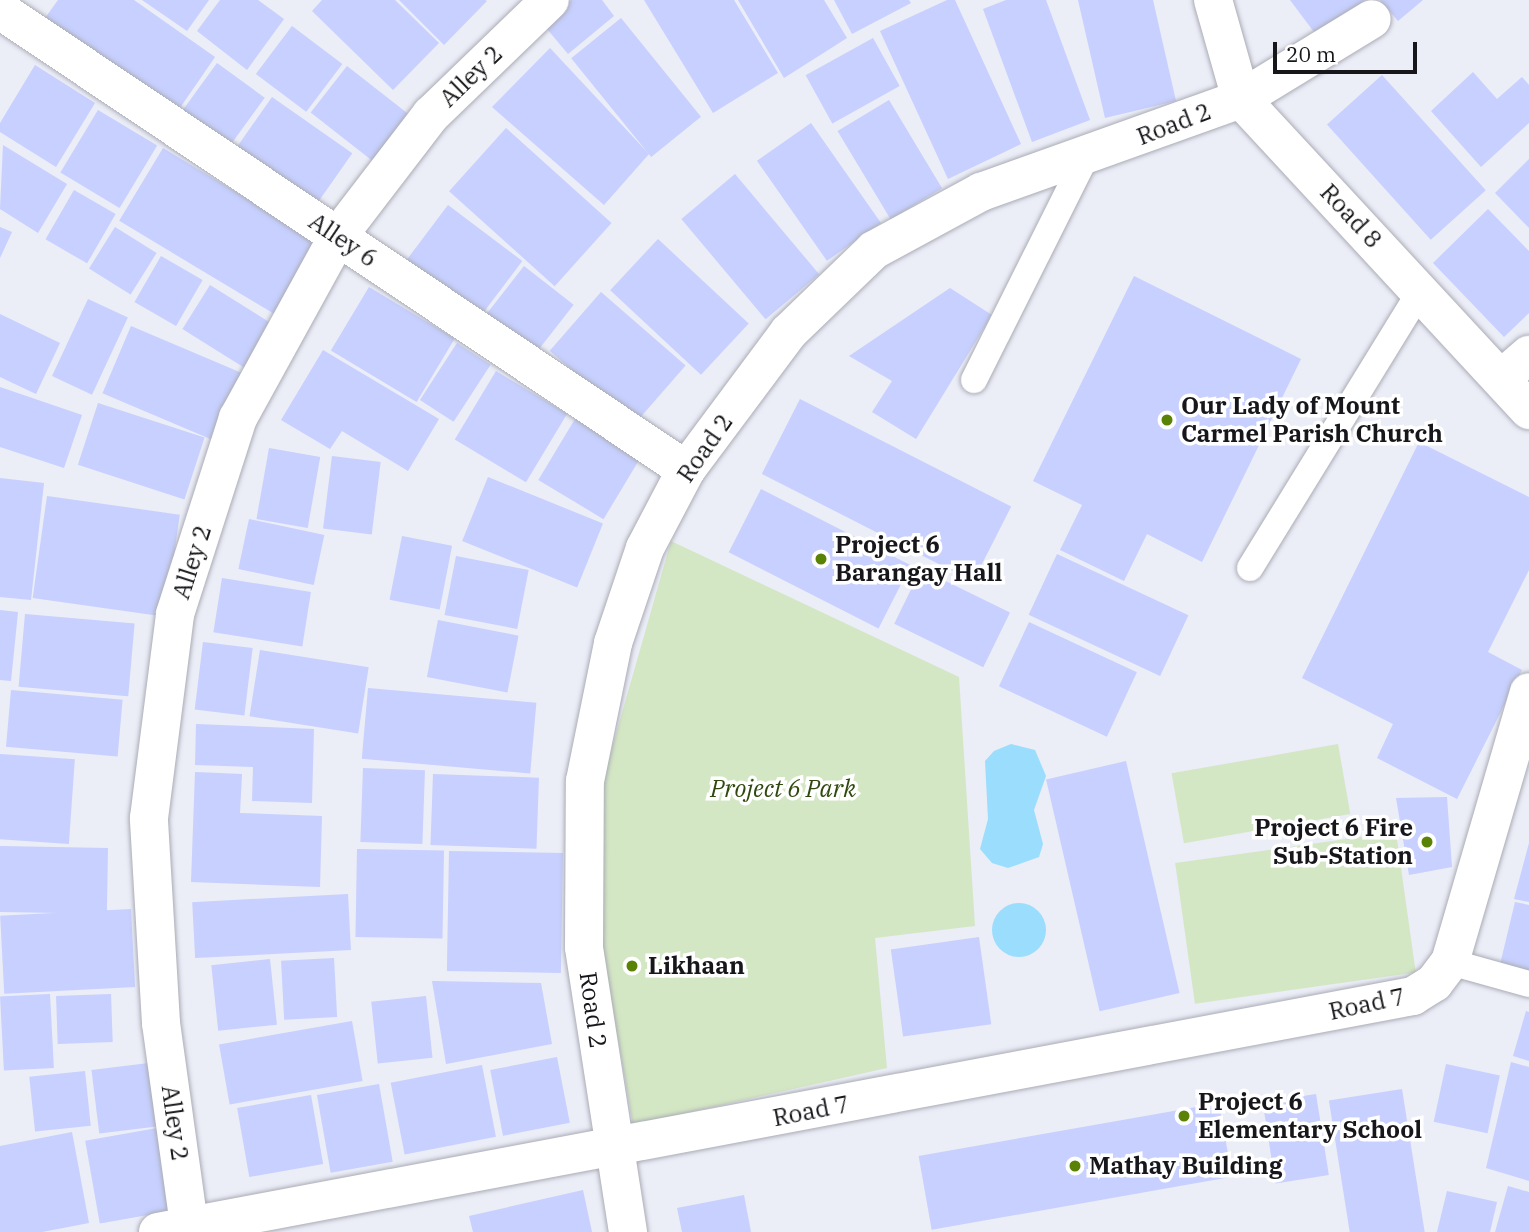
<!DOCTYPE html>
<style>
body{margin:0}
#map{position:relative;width:1529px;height:1232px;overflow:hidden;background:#ebedf7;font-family:"IBM Plex Serif",serif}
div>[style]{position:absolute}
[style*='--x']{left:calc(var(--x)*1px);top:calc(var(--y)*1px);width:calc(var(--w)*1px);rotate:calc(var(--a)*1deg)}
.green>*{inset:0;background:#d4e7c4;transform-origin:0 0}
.water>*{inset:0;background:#9addfd}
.round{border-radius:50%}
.building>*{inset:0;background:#c7d0fe;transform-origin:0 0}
.roads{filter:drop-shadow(0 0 2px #aaacb5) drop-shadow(0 0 2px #aaacb5)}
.service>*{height:26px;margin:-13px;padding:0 13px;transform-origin:13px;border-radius:13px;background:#fff}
.minor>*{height:38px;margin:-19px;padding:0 19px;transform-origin:19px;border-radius:19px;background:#fff}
.tertiary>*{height:38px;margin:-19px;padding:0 19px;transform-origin:19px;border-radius:19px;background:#fff}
.dots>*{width:19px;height:19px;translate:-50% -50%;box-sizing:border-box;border:4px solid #fff;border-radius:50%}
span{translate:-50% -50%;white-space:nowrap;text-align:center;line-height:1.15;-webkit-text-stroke:7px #fff;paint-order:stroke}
.street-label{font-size:24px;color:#17171b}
.poi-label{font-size:24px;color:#17171b;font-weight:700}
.left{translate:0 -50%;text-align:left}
.right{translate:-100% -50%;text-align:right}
.park-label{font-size:24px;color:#2f480e;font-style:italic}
.scale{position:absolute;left:1273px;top:42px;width:144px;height:32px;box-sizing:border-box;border:4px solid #17171b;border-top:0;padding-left:9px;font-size:21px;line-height:24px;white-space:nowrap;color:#17171b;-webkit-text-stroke:5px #fff;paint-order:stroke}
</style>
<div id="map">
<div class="green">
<div style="clip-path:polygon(671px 541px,959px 677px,975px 926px,875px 938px,887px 1068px,633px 1125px,602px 949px,604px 776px)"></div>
<div style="left:1338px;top:744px;width:71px;height:169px;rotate:80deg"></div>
<div style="left:1396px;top:832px;width:142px;height:223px;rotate:82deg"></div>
</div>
<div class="water">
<div style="clip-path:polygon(1011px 744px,1035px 750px,1046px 776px,1034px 810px,1043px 844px,1039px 857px,1008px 868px,992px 863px,980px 849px,988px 819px,985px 761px,994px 751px)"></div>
<div class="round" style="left:992px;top:903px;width:54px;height:54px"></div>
</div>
<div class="building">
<div style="clip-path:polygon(58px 0,134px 0,215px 57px,173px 118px,40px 25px)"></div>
<div style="clip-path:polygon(142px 0,209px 0,187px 31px)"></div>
<div style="clip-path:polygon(220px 0,258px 0,284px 19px,247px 70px,197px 31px)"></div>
<div style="clip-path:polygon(322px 0,395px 0,439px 43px,393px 90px,312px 11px)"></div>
<div style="clip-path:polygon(399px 0,485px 0,487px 1px,444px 45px)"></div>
<div style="clip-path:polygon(571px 0,602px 0,614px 16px,568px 54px,542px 23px)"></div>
<div style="clip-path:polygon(644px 0,734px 0,778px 73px,713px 113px)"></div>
<div style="clip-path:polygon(738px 0,824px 0,847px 38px,784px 78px)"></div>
<div style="clip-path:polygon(834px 0,909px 0,911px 3px,852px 34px)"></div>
<div style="clip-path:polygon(947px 0,955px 0,1021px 144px,948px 179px,880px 31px)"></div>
<div style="clip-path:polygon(1006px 0,1046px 0,1090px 120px,1032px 142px,983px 9px)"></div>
<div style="clip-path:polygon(1078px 0,1153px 0,1176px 101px,1105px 118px)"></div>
<div style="clip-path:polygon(1290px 0,1365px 0,1317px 36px)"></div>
<div style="clip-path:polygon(1380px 0,1423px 0,1398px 21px)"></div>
<div style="left:621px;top:18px;width:127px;height:64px;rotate:51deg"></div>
<div style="left:292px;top:26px;width:63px;height:60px;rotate:37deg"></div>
<div style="left:873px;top:38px;width:55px;height:77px;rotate:61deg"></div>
<div style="clip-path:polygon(550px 48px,649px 154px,604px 205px,492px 107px)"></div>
<div style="left:217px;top:63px;width:59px;height:63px;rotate:36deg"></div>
<div style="clip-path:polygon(35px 65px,95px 103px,56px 167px,0 132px,0 123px)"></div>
<div style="left:347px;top:66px;width:88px;height:59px;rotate:38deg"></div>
<div style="clip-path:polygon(1473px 72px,1497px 99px,1522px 77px,1529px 85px,1529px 123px,1481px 167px,1431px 111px)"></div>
<div style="left:1382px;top:75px;width:155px;height:74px;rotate:48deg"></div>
<div style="left:272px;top:97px;width:98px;height:66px;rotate:35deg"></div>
<div style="left:889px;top:100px;width:103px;height:60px;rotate:59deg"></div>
<div style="left:98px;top:110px;width:69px;height:73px;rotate:31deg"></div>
<div style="left:811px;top:123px;width:122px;height:66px;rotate:55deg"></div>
<div style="left:506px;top:128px;width:142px;height:85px;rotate:42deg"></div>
<div style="clip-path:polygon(3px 145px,67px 184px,38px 233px,0 209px)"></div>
<div style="left:163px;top:148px;width:181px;height:85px;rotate:31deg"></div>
<div style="clip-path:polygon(1529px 159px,1529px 228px,1495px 193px)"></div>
<div style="left:735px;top:174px;width:131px;height:70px;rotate:50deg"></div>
<div style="left:74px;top:190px;width:48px;height:57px;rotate:30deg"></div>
<div style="left:448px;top:205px;width:93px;height:76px;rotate:37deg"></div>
<div style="clip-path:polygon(1488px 209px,1529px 251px,1529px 313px,1504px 337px,1433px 263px)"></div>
<div style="clip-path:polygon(0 227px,12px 232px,0 258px)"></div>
<div style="left:115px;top:227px;width:49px;height:49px;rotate:32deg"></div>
<div style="left:658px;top:239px;width:124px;height:70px;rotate:43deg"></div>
<div style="left:161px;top:256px;width:48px;height:53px;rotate:30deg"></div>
<div style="left:524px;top:266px;width:63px;height:65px;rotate:38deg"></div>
<div style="clip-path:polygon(1134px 276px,1301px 359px,1202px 562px,1147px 534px,1124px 581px,1060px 550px,1082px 505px,1033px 481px)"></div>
<div style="left:210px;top:285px;width:73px;height:52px;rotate:32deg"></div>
<div style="left:369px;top:287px;width:100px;height:74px;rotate:31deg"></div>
<div style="clip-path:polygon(950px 288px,992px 315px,916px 439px,872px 412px,892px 381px,849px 356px)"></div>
<div style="left:601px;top:292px;width:112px;height:78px;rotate:41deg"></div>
<div style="left:88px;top:299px;width:44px;height:85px;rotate:25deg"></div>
<div style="clip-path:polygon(0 314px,60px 343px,36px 394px,0 377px)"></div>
<div style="left:131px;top:326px;width:121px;height:73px;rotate:23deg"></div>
<div style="left:457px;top:343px;width:40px;height:68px;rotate:33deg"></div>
<div style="clip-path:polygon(323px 350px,439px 419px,408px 471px,342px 431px,330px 449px,281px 420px)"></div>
<div style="left:496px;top:371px;width:83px;height:80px;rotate:31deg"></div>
<div style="clip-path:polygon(0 387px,82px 415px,64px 468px,0 447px)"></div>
<div style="left:800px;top:399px;width:237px;height:84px;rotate:27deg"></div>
<div style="left:98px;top:403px;width:112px;height:65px;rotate:18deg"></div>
<div style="left:578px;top:414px;width:76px;height:77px;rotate:31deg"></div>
<div style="clip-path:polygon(1419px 442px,1529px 497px,1529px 570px,1488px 652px,1522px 670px,1457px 799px,1377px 758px,1393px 724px,1302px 678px)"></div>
<div style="left:269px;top:448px;width:52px;height:72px;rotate:10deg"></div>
<div style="left:332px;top:456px;width:49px;height:73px;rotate:7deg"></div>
<div style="left:488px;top:477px;width:124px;height:69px;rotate:22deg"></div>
<div style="clip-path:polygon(0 478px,44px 483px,31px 600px,0 597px)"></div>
<div style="left:761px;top:489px;width:168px;height:71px;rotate:27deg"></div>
<div style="left:47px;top:496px;width:134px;height:103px;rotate:8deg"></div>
<div style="left:249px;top:519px;width:77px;height:51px;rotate:12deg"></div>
<div style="left:402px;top:536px;width:51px;height:65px;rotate:11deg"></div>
<div style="left:1057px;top:554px;width:145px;height:67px;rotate:25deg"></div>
<div style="left:456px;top:556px;width:74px;height:60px;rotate:11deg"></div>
<div style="left:921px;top:569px;width:99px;height:61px;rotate:26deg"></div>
<div style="left:222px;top:578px;width:90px;height:55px;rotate:9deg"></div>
<div style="clip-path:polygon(0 610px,18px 612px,11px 681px,0 680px)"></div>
<div style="left:25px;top:614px;width:110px;height:73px;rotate:5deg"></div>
<div style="left:438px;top:620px;width:82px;height:58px;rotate:11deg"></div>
<div style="left:1029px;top:622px;width:119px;height:71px;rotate:25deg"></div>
<div style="left:203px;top:642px;width:50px;height:68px;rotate:7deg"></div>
<div style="left:260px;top:650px;width:110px;height:67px;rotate:9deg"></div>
<div style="left:368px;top:688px;width:169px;height:71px;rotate:5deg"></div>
<div style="left:11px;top:690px;width:112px;height:57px;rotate:5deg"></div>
<div style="clip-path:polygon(196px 724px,314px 729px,312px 803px,252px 801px,253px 767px,195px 765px)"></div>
<div style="left:0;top:754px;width:75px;height:85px;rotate:4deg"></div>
<div style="left:1126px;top:761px;width:238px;height:82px;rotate:77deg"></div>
<div style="left:363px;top:768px;width:62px;height:74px;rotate:2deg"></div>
<div style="clip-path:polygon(195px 772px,242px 774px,240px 813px,322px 816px,320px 887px,191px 882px)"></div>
<div style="left:433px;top:774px;width:106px;height:71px;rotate:2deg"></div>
<div style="clip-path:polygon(1447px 797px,1452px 867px,1409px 875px,1396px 798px)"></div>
<div style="clip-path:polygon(1529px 843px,1529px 902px,1514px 899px)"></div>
<div style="left:0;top:846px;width:108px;height:66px;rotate:1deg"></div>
<div style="left:357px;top:849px;width:87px;height:88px;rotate:1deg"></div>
<div style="left:449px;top:851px;width:114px;height:120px;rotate:1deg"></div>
<div style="left:348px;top:894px;width:56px;height:156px;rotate:87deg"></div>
<div style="clip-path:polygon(1515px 902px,1529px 905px,1529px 980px,1498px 973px)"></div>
<div style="left:131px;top:909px;width:78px;height:131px;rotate:87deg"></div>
<div style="left:979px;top:937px;width:88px;height:89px;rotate:82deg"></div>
<div style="left:334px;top:958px;width:59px;height:53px;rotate:87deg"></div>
<div style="left:270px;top:959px;width:66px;height:59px;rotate:84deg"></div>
<div style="clip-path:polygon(432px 981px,541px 983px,552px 1044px,446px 1064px)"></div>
<div style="left:50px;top:994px;width:74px;height:50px;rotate:87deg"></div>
<div style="left:111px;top:994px;width:48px;height:55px;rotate:88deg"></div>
<div style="left:426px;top:996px;width:62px;height:55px;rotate:84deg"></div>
<div style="clip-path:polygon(1526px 1011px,1529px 1012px,1529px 1061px,1513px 1056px)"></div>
<div style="left:352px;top:1021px;width:61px;height:135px;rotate:80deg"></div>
<div style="left:557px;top:1057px;width:67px;height:68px;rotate:79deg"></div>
<div style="left:157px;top:1062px;width:64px;height:66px;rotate:83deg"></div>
<div style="clip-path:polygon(1511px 1062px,1529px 1067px,1529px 1181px,1486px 1168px)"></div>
<div style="left:1446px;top:1064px;width:55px;height:59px;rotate:12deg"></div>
<div style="left:482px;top:1065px;width:73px;height:93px;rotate:79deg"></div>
<div style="left:85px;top:1071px;width:55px;height:56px;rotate:84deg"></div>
<div style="left:379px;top:1084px;width:79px;height:63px;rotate:80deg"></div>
<div style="left:1402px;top:1089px;width:145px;height:74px;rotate:81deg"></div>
<div style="left:1316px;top:1094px;width:82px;height:54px;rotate:81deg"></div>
<div style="left:311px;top:1095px;width:70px;height:75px;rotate:80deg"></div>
<div style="left:1219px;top:1103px;width:75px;height:305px;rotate:80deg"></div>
<div style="left:163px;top:1127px;width:84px;height:79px;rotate:80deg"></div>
<div style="clip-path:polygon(72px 1132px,89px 1223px,42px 1232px,0 1232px,0 1146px)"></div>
<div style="clip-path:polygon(1508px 1186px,1529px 1192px,1529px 1232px,1495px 1232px)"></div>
<div style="clip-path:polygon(583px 1190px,592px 1232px,473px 1232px,469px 1216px)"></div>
<div style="clip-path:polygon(1447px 1191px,1497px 1202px,1490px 1232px,1437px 1232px)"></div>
<div style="clip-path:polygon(744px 1195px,751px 1232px,682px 1232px,677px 1208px)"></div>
</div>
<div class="roads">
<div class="service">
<div style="--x:974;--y:380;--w:248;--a:-63.4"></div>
<div style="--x:1250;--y:568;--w:326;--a:-58.4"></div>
<div style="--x:1450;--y:962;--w:82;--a:15.6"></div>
</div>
<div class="minor">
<div style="--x:0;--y:10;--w:826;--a:33.84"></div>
<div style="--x:1501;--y:379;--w:37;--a:-41"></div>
<div style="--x:158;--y:1232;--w:1277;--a:-10.65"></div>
<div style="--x:1413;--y:996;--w:25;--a:-32"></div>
<div style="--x:1434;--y:983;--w:26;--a:-53"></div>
<div style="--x:1450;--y:962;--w:281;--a:-73.7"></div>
<div style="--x:190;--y:1232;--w:211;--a:-97.9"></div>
<div style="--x:161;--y:1023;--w:205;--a:-93.4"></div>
<div style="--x:149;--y:818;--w:206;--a:-82.7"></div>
<div style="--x:175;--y:614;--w:206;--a:-72.2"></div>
<div style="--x:238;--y:418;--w:208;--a:-61.2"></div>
<div style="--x:338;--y:236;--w:153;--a:-52.5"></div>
<div style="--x:431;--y:115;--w:165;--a:-44"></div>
<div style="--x:628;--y:1232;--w:288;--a:-98.8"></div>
<div style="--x:584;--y:947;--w:166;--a:-89.7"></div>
<div style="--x:585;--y:781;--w:141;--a:-78.5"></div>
<div style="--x:613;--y:643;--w:100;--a:-71.4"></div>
<div style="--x:645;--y:548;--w:88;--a:-62.3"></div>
<div style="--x:686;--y:470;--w:172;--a:-53.3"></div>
<div style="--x:789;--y:332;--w:118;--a:-44"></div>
<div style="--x:874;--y:250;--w:122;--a:-28.5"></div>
<div style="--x:981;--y:192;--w:276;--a:-19.7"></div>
<div style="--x:1241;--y:99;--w:153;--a:-31.4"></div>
</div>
<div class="tertiary">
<div style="--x:1213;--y:0;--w:103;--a:74.2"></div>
<div style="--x:1241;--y:99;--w:424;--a:47.2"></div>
</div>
</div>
<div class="dots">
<div style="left:1167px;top:420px;background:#598207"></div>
<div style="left:821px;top:559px;background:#598207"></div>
<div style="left:1427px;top:842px;background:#598207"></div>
<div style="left:632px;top:966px;background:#598207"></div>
<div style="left:1184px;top:1116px;background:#598207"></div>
<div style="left:1075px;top:1166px;background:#598207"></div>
</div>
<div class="street-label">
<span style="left:471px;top:76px;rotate:-44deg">Alley 2</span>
<span style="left:1174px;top:124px;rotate:-21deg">Road 2</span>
<span style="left:1351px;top:216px;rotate:47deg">Road 8</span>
<span style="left:343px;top:240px;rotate:34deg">Alley 6</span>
<span style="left:705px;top:448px;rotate:-55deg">Road 2</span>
<span style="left:192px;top:562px;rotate:-72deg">Alley 2</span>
<span style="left:1367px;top:1004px;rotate:-12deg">Road 7</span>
<span style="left:593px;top:1010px;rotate:82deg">Road 2</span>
<span style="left:811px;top:1111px;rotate:-11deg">Road 7</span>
<span style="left:175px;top:1123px;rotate:82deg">Alley 2</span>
</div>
<div class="poi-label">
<span class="left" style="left:1181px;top:420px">Our Lady of Mount<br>Carmel Parish Church</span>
<span class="left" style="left:835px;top:559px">Project 6<br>Barangay Hall</span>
<span class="right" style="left:1413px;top:842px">Project 6 Fire<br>Sub-Station</span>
<span class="left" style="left:648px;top:966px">Likhaan</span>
<span class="left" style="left:1198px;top:1116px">Project 6<br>Elementary School</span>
<span class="left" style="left:1089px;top:1166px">Mathay Building</span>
</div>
<div class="park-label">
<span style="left:783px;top:789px">Project 6 Park</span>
</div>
<div class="scale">20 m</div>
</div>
